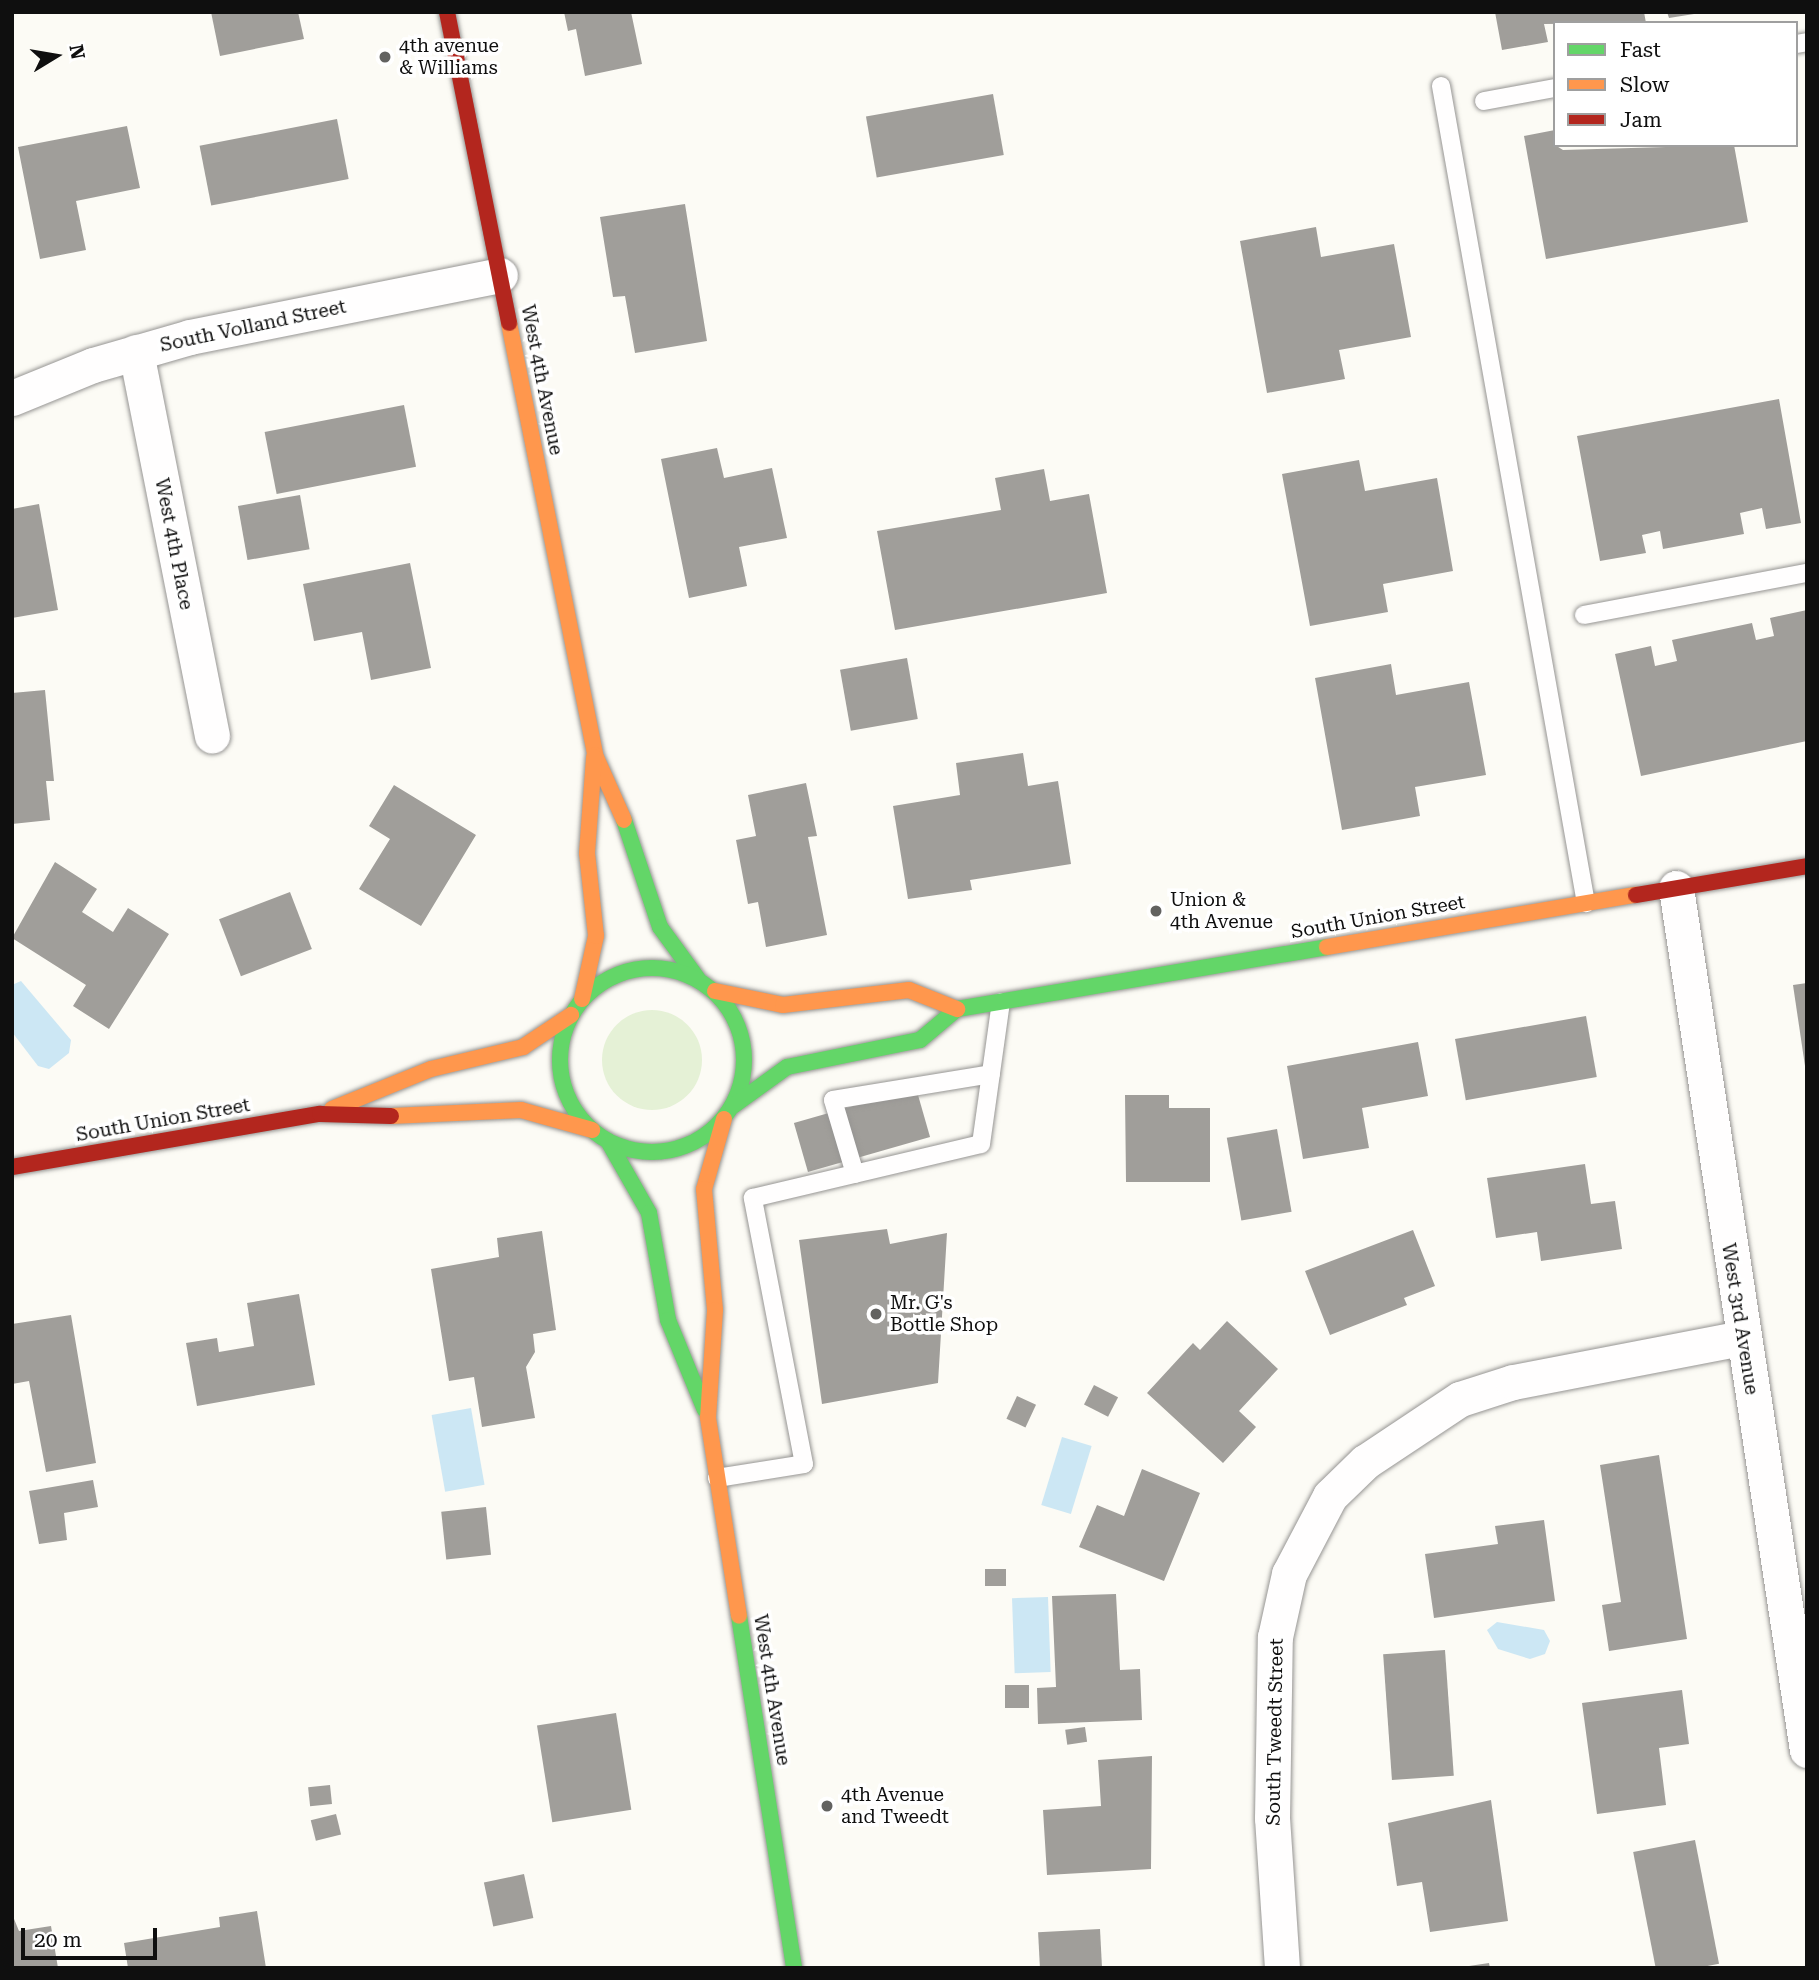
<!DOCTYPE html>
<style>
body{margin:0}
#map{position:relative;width:1819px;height:1980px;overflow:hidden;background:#fcfbf5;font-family:"Roboto Serif",serif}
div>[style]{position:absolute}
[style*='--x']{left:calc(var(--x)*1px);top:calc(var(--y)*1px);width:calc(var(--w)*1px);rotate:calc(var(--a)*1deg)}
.green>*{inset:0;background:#e5f1d6}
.round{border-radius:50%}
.water>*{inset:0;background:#cce7f4;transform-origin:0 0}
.building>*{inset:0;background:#a09e9a;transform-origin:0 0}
.roads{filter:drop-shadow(0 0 2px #969593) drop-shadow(0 0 2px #969593)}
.lane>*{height:18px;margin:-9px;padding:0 9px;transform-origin:9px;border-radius:9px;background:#fffefe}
.street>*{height:35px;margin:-17.5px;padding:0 17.5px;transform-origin:17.5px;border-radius:17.5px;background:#fffefe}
.fast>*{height:16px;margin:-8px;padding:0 8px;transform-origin:8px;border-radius:8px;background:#63d668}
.fast>.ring{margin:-8px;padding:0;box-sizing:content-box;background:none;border:16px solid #63d668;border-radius:50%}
.slow>*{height:16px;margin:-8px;padding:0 8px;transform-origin:8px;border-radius:8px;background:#ff974d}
.jam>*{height:16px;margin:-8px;padding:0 8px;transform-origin:8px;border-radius:8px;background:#b3261e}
.dots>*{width:19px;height:19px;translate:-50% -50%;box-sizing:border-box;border:4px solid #fff;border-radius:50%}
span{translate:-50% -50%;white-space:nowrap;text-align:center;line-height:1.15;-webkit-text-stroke:7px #fff;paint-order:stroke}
.poi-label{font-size:19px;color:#0f0f0f}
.left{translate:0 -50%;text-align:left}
.street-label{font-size:19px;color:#0f0f0f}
.frame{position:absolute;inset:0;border:14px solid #0f0f0f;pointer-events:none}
.legend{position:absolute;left:1553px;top:21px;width:245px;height:126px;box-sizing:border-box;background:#fff;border:2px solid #9f9f9f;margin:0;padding:9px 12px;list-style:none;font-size:21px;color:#0f0f0f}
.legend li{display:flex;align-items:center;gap:14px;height:35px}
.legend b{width:35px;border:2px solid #9f9f9f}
.north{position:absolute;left:21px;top:21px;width:70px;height:70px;-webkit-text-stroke:5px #fff;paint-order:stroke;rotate:79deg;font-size:19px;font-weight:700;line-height:28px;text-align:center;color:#0f0f0f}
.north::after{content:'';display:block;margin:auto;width:24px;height:32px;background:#0f0f0f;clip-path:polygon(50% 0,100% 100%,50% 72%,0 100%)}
.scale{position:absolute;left:21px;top:1928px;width:136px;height:32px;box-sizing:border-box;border:4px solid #0f0f0f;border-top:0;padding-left:9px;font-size:21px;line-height:24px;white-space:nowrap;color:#0f0f0f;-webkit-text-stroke:5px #fff;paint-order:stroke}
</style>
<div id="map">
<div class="green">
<div class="round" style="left:602px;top:1010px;width:100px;height:100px"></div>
</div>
<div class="water">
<div style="clip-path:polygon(21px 981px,71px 1040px,69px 1053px,49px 1069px,38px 1066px,12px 1032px,12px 985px)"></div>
<div style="left:471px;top:1408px;width:78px;height:40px;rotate:80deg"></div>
<div style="left:1062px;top:1437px;width:31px;height:71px;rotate:17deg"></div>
<div style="left:1048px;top:1597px;width:75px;height:36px;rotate:88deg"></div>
<div style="clip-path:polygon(1497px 1622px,1544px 1630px,1550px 1641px,1545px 1654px,1530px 1659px,1498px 1649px,1487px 1630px)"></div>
</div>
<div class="building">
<div style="clip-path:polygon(211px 12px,298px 12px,304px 39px,220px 56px)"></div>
<div style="clip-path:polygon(564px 12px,631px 12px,642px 64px,585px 76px,576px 29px,568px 31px)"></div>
<div style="clip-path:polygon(1495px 12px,1644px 12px,1646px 23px,1544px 24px,1548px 42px,1502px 50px)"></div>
<div style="clip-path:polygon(1667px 12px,1694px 12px,1694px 14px,1669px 18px)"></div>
<div style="left:993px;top:94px;width:62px;height:129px;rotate:80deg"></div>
<div style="left:337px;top:119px;width:61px;height:140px;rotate:79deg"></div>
<div style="clip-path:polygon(127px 126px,140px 188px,76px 201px,86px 250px,40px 259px,18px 147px)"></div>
<div style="clip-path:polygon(1555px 130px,1555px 145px,1563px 150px,1734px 145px,1748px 222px,1546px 259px,1524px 136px)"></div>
<div style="clip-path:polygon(685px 204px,707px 341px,635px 353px,625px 296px,613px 297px,600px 217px)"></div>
<div style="clip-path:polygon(1316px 227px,1321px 257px,1394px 244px,1411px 337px,1339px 350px,1345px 379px,1267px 393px,1240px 241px)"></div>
<div style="clip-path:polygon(1779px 399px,1801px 523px,1766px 529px,1762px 508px,1740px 513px,1744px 534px,1663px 549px,1660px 531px,1642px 535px,1646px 553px,1600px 561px,1577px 436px)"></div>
<div style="left:404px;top:405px;width:63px;height:142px;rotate:79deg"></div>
<div style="clip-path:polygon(717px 448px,724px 478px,772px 468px,787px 538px,739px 547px,747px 586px,689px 598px,661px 459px)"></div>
<div style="clip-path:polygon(1359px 460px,1365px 491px,1437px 478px,1453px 571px,1383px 584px,1388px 612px,1310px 626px,1282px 474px)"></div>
<div style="clip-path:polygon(1044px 469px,1050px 501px,1089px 494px,1107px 593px,895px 630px,877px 531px,1001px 510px,995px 478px)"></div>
<div style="left:300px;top:495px;width:55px;height:63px;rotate:80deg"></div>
<div style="clip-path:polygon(39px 504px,58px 610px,12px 618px,12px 509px)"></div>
<div style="clip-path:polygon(410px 563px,431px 668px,371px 680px,362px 632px,314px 641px,303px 584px)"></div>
<div style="clip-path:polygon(1807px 610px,1807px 741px,1641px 776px,1615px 654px,1651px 646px,1655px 666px,1677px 661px,1672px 640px,1752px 623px,1756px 640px,1774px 636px,1770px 618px)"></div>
<div style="left:907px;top:658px;width:62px;height:68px;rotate:80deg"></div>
<div style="clip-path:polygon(1391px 664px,1396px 695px,1469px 682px,1486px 775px,1415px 787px,1420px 816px,1342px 830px,1315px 678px)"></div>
<div style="clip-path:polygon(45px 690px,54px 781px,46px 781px,50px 820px,12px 824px,12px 693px)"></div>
<div style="clip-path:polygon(1023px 753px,1028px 786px,1058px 781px,1071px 864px,970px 880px,972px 890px,908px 899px,893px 806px,960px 795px,956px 763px)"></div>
<div style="clip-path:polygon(806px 783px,817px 836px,808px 837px,827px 935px,766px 947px,758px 902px,748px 904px,736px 840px,756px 836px,748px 795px)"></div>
<div style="clip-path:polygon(394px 785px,476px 835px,421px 926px,359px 889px,390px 839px,369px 826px)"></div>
<div style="clip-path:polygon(55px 862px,97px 889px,82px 912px,113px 932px,128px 908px,169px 934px,109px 1029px,73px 1006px,86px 985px,12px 938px)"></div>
<div style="left:290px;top:892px;width:61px;height:76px;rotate:69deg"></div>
<div style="clip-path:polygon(1807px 983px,1807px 1065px,1805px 1066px,1793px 985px)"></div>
<div style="left:1586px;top:1016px;width:62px;height:133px;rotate:80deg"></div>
<div style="clip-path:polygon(1418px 1042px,1428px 1096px,1362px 1108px,1369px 1148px,1303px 1159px,1287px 1066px)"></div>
<div style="left:916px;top:1088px;width:51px;height:127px;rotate:74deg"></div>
<div style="clip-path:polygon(1125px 1095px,1169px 1095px,1169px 1108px,1210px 1108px,1210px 1182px,1126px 1182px)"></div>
<div style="left:1277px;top:1129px;width:84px;height:51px;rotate:80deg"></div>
<div style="clip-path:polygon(1585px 1164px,1591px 1204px,1615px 1201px,1622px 1249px,1541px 1261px,1537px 1232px,1496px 1238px,1487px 1178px)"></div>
<div style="clip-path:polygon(887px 1229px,890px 1244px,947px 1233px,938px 1383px,822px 1404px,799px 1240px)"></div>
<div style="clip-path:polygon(1413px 1230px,1435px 1286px,1404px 1298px,1407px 1305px,1330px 1335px,1305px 1271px)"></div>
<div style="clip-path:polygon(542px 1231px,556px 1330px,533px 1334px,535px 1352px,526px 1367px,535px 1418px,482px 1427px,474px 1377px,449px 1381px,431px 1269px,499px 1257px,497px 1238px)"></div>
<div style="clip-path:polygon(299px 1294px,315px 1385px,197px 1406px,186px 1343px,217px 1338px,219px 1352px,254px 1346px,247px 1303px)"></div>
<div style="clip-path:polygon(71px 1315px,96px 1463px,46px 1472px,29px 1381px,12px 1384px,12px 1324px)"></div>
<div style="clip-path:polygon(1227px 1321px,1278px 1369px,1239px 1411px,1256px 1427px,1223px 1463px,1147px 1393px,1193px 1343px,1200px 1350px)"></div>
<div style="left:1094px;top:1385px;width:27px;height:22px;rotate:27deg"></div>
<div style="left:1017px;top:1396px;width:21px;height:25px;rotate:25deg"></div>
<div style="clip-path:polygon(1659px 1455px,1687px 1639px,1609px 1651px,1602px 1605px,1621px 1602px,1600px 1465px)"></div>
<div style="clip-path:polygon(1142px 1469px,1200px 1493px,1164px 1581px,1079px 1547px,1097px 1505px,1124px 1516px)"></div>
<div style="clip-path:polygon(93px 1480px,98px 1507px,64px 1513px,67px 1540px,39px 1544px,29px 1491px)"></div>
<div style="left:486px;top:1507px;width:48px;height:45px;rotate:84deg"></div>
<div style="clip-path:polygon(1544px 1520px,1555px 1601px,1434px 1618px,1425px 1554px,1498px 1544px,1495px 1526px)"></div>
<div style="left:1006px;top:1569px;width:17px;height:21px;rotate:90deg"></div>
<div style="clip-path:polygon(1116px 1594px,1120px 1670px,1140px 1669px,1142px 1720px,1038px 1724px,1037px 1688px,1056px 1687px,1052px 1596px)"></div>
<div style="left:1445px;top:1650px;width:126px;height:62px;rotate:86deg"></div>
<div style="left:1005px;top:1685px;width:24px;height:23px"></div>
<div style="clip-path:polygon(1682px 1690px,1689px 1744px,1659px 1748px,1666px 1805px,1597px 1814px,1582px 1703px)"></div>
<div style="left:616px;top:1713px;width:98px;height:80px;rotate:81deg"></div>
<div style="left:1085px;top:1727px;width:15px;height:20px;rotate:82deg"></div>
<div style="clip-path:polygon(1152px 1756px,1151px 1869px,1047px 1875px,1043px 1810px,1101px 1806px,1098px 1760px)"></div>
<div style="left:330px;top:1785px;width:19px;height:22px;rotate:84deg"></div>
<div style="clip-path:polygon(1491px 1800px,1508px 1921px,1430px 1932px,1422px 1882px,1397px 1886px,1388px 1823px)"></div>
<div style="left:336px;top:1814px;width:21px;height:26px;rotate:76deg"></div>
<div style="left:1695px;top:1840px;width:126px;height:63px;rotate:79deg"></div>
<div style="left:524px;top:1874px;width:45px;height:41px;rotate:78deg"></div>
<div style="clip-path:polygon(257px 1911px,266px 1968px,128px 1968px,124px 1943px,220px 1927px,219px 1917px)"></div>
<div style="clip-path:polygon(12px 1914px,19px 1931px,51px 1926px,58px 1968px,12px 1968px)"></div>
<div style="left:1100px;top:1929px;width:39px;height:62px;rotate:87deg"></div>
<div style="clip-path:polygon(1489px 1963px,1490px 1968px,1469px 1968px,1469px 1966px)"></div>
</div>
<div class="roads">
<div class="lane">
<div style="--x:1796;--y:44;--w:11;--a:-10"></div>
<div style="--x:1441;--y:86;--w:830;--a:79.94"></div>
<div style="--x:1484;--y:101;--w:72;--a:-10.4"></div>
<div style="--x:1584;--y:615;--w:227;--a:-10.7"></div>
<div style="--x:855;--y:1174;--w:77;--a:-106.6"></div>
<div style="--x:833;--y:1100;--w:160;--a:-9.3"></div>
<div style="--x:717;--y:1478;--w:88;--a:-9.1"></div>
<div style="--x:804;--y:1464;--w:271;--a:-100.9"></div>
<div style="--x:753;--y:1198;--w:234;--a:-13.3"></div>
<div style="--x:981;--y:1144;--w:143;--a:-82"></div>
</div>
<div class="street">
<div style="--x:136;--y:352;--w:391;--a:78.8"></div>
<div style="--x:12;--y:398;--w:87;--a:-22.2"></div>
<div style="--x:93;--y:365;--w:101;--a:-16.1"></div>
<div style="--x:190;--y:337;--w:316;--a:-11.3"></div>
<div style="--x:1676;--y:888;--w:872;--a:81.36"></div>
<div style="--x:1282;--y:1968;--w:150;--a:-93.8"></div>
<div style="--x:1272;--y:1818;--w:181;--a:-89.1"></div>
<div style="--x:1275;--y:1637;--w:65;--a:-77.5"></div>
<div style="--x:1289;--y:1574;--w:88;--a:-62.3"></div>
<div style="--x:1330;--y:1496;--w:49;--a:-44.2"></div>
<div style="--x:1365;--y:1462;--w:114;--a:-33.6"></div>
<div style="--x:1460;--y:1399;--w:56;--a:-17.8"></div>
<div style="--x:1513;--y:1382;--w:233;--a:-10.9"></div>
</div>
<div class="fast">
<div style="--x:624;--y:820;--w:113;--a:71.4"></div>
<div style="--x:660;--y:927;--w:64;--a:53.8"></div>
<div class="ring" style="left:560px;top:968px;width:168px;height:168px"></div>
<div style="--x:733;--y:1106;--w:67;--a:-35.8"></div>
<div style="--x:787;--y:1067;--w:136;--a:-11.5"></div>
<div style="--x:920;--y:1040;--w:48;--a:-40"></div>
<div style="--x:957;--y:1009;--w:375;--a:-9.5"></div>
<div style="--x:608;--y:1141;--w:83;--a:60.3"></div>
<div style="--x:649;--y:1213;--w:109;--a:79.9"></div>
<div style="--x:668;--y:1320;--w:97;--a:67.7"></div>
<div style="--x:739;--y:1616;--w:356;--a:81.1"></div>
</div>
<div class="slow">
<div style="--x:509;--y:323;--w:440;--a:78.7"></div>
<div style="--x:595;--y:755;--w:71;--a:66"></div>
<div style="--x:1327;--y:947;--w:313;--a:-9.6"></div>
<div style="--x:715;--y:991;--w:69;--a:11.6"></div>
<div style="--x:783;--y:1005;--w:127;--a:-6.8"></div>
<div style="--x:909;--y:990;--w:52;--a:21.6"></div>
<div style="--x:582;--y:999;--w:65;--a:-77.5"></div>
<div style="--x:596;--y:936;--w:83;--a:-96.2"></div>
<div style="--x:587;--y:853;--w:96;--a:-85.8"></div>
<div style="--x:332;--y:1109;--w:107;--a:-22"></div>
<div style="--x:431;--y:1069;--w:95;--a:-13.4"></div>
<div style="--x:523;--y:1047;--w:58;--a:-33.7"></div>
<div style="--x:391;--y:1116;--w:130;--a:-2.6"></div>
<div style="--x:521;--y:1110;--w:74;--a:15.7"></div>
<div style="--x:724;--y:1119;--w:73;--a:105.9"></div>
<div style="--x:704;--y:1189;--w:121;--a:84.8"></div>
<div style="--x:715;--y:1310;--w:108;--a:93.7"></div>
<div style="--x:708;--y:1418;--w:200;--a:81.1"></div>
</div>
<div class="jam">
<div style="--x:447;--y:12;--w:317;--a:78.7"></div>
<div style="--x:1636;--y:895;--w:173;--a:-9.6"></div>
<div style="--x:12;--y:1167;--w:313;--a:-9.8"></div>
<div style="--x:320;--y:1114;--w:71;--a:1.6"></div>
</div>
</div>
<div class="dots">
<div style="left:385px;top:57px;background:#626260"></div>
<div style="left:1156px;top:911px;background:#626260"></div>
<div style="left:876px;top:1314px;background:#626260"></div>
<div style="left:827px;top:1806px;background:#626260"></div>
</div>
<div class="poi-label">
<span class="left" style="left:399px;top:57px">4th avenue<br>&amp; Williams</span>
<span class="left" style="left:1170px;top:911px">Union &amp;<br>4th Avenue</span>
<span class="left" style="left:890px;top:1314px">Mr. G's<br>Bottle Shop</span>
<span class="left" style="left:841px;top:1806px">4th Avenue<br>and Tweedt</span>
</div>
<div class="street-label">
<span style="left:253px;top:326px;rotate:-12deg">South Volland Street</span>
<span style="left:542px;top:380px;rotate:79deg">West 4th Avenue</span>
<span style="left:174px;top:544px;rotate:79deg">West 4th Place</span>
<span style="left:1378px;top:917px;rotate:-10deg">South Union Street</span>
<span style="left:163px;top:1120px;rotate:-10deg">South Union Street</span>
<span style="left:1740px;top:1319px;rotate:81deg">West 3rd Avenue</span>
<span style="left:772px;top:1690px;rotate:81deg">West 4th Avenue</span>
<span style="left:1275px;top:1732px;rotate:-89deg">South Tweedt Street</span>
</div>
<div class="frame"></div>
<ul class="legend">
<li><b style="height:9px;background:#63d668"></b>Fast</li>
<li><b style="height:9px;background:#ff974d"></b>Slow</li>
<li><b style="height:9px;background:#b3261e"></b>Jam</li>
</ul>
<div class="north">N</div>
<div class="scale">20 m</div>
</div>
